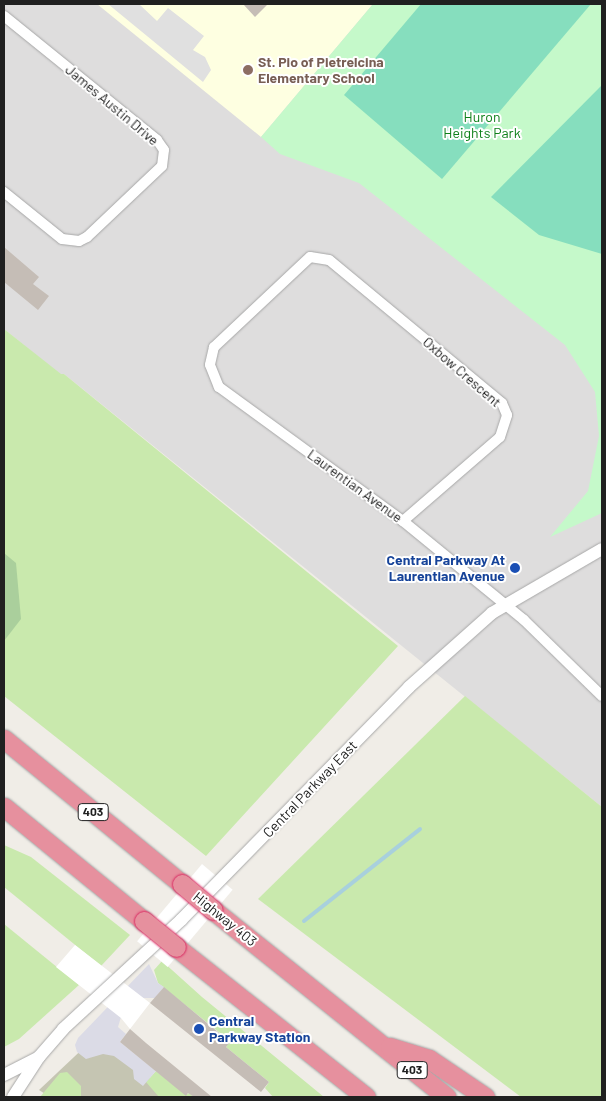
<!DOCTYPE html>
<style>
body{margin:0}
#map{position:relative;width:606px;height:1101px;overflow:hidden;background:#f0ede7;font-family:Barlow,sans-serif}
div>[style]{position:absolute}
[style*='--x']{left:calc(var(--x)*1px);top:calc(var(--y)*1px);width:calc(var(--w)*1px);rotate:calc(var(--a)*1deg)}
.residential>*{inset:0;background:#dedddd}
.education>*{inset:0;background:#feffe1}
.construction>*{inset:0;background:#c5c5b2}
.grass>*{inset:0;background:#c9e9ad}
.forest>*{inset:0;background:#aacf9c}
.park>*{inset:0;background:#c5f9ca}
.pitch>*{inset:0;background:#86debe}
.parking>*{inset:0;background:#e0e0e0}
.plaza>*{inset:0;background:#dbdbe6}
.pier>*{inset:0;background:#fff;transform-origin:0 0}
.stream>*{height:4px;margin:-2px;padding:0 2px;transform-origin:2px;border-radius:2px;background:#a8d0dd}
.building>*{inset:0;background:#c5bdb6}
.roads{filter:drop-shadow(0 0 1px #a7a7a7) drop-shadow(0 0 1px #a7a7a7)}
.minor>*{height:10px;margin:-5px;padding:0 5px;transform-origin:5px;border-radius:5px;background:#fff}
.tertiary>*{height:12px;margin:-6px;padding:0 6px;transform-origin:6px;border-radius:6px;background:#fff}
.motorway>*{height:19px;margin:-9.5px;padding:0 9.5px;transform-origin:9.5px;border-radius:9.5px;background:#e6909e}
.bridges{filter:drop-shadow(0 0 1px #d92961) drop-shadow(0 0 1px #d92961)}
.motorway-bridge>*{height:19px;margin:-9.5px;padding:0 9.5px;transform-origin:9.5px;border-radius:9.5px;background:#e6909e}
.dots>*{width:14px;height:14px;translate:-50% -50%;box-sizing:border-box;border:2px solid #fff;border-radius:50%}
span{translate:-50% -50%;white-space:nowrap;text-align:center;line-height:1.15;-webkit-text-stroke:4px #fff;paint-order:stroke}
.shield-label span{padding:1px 4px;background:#fff;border:1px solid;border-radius:4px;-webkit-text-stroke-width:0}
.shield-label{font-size:12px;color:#202020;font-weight:700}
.education-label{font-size:14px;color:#785e54;font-weight:700}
.left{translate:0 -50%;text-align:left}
.street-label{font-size:14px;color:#202020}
.park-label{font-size:14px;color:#0d7f19}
.transit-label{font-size:14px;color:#164399;font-weight:700}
.right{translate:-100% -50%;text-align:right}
.frame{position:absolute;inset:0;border:5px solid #202020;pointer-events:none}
</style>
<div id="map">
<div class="residential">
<div style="clip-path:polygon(4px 4px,602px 4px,602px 807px,64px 374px,61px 375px,4px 329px)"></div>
</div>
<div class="education">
<div style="clip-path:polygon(97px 4px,373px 4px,261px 137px)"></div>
</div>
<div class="construction">
<div style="clip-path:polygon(92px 1040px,178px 1097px,50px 1097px,39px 1090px)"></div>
</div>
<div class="grass">
<div style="clip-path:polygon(4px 329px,61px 374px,64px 374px,398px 646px,206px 856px,4px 696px)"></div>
<div style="clip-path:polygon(465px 696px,602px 807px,602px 1097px,521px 1097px,258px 899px)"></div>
<div style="clip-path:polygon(4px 845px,31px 857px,130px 935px,101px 966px,4px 887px)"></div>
<div style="clip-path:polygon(4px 924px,79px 985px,19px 1039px,4px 1047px)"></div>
<div style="clip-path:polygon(162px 961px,202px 997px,324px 1097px,273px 1097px,265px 1088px,269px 1082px,226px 1047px,230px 1041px,158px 983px,154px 970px)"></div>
<div style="clip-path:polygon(156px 1071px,186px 1095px,189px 1093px,194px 1097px,159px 1097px,146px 1082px)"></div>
<div style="clip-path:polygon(67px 1072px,81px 1086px,81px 1097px,40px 1097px,60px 1073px)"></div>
</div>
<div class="forest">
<div style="clip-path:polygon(4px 553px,16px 563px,21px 619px,4px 641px)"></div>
</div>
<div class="park">
<div style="clip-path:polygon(373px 4px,602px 4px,602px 513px,550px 537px,588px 491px,599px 436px,595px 392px,565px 345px,359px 183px,280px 154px,261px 137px)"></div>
</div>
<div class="pitch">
<div style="clip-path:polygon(421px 4px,591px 4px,442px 179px,344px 95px)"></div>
<div style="clip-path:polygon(602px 85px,602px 254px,539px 235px,491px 197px)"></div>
</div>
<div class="parking">
<div style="clip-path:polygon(108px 4px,139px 4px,157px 21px,168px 8px,204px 36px,193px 50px,205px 57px,211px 70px,203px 82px)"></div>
</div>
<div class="plaza">
<div style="clip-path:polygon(149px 964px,158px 983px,164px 987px,155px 998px,141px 998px,121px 1017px,118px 1027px,126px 1034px,120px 1042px,156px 1071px,143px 1086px,134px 1079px,133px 1070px,114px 1056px,103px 1054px,86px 1059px,77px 1052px,75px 1045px,78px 1038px)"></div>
</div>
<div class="pier">
<div style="left:202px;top:864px;width:40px;height:101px;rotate:40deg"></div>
<div style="clip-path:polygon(75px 945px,150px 1003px,130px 1029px,121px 1018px,56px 967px)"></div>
</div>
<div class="stream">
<div style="--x:304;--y:921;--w:148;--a:-38.4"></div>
</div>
<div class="building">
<div style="clip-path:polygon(243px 4px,268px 4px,255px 17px)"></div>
<div style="clip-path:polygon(4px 247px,39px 277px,33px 284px,49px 296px,38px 310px,4px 282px)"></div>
<div style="clip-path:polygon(164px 987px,230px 1042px,226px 1047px,269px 1082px,261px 1092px,150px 1003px)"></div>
<div style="clip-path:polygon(130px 1029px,146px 1043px,212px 1097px,194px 1097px,188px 1093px,186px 1096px,120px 1042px)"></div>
</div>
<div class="roads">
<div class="minor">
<div style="--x:4;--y:16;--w:197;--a:39"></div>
<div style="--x:157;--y:140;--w:12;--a:55"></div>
<div style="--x:164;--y:150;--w:16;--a:97"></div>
<div style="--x:162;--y:166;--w:103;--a:136.6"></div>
<div style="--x:87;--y:237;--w:9;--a:153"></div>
<div style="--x:79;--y:241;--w:17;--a:-173"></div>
<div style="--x:62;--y:239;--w:75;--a:-141"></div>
<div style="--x:403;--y:521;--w:128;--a:-40.9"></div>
<div style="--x:500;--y:437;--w:23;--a:-72"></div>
<div style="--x:507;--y:415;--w:13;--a:-113"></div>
<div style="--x:502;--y:403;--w:224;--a:-140.4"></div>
<div style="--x:329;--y:260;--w:19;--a:-171"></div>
<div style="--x:310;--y:257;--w:132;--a:136.8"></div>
<div style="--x:214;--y:347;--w:18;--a:103"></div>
<div style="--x:210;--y:365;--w:24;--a:68"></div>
<div style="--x:219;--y:387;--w:228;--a:36.1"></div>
<div style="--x:403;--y:521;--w:156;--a:39.3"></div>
<div style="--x:524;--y:620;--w:109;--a:44.3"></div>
</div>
<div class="tertiary">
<div style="--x:4;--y:1075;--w:39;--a:-27"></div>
<div style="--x:13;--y:1097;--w:48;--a:-57"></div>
<div style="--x:39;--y:1057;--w:37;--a:-49"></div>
<div style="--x:63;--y:1029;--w:161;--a:-42.7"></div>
<div style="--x:181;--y:920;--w:326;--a:-45.6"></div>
<div style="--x:409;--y:687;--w:111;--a:-41.7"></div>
<div style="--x:492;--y:613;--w:127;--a:-30.2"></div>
</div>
<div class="motorway">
<div style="--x:4;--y:739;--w:230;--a:39.2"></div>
<div style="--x:4;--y:807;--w:181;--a:39.2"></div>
<div style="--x:213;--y:910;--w:299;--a:38.7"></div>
<div style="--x:176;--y:947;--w:242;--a:38.3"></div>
<div style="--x:390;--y:1047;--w:41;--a:17.1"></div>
<div style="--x:429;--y:1059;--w:68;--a:34.2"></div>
</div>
</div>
<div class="bridges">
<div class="motorway-bridge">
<div style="--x:182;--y:884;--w:40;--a:40"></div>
<div style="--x:144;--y:921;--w:41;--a:39.1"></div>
</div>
</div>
<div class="dots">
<div style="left:248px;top:70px;background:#8d6e63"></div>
<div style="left:515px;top:568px;background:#1a4fb4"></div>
<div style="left:199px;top:1029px;background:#1a4fb4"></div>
</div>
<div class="shield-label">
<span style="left:93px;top:812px">403</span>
<span style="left:412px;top:1070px">403</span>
</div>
<div class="education-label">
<span class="left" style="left:258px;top:70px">St. Pio of Pietrelcina<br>Elementary School</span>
</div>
<div class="street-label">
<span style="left:112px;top:105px;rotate:40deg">James Austin Drive</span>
<span style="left:462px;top:372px;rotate:41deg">Oxbow Crescent</span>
<span style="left:355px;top:486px;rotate:36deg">Laurentian Avenue</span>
<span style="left:310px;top:789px;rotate:-46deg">Central Parkway East</span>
<span style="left:225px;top:919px;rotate:39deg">Highway 403</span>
</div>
<div class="park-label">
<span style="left:482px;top:125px">Huron<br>Heights Park</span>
</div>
<div class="transit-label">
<span class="right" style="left:505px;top:568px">Central Parkway At<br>Laurentian Avenue</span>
<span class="left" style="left:209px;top:1029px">Central<br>Parkway Station</span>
</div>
<div class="frame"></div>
</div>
